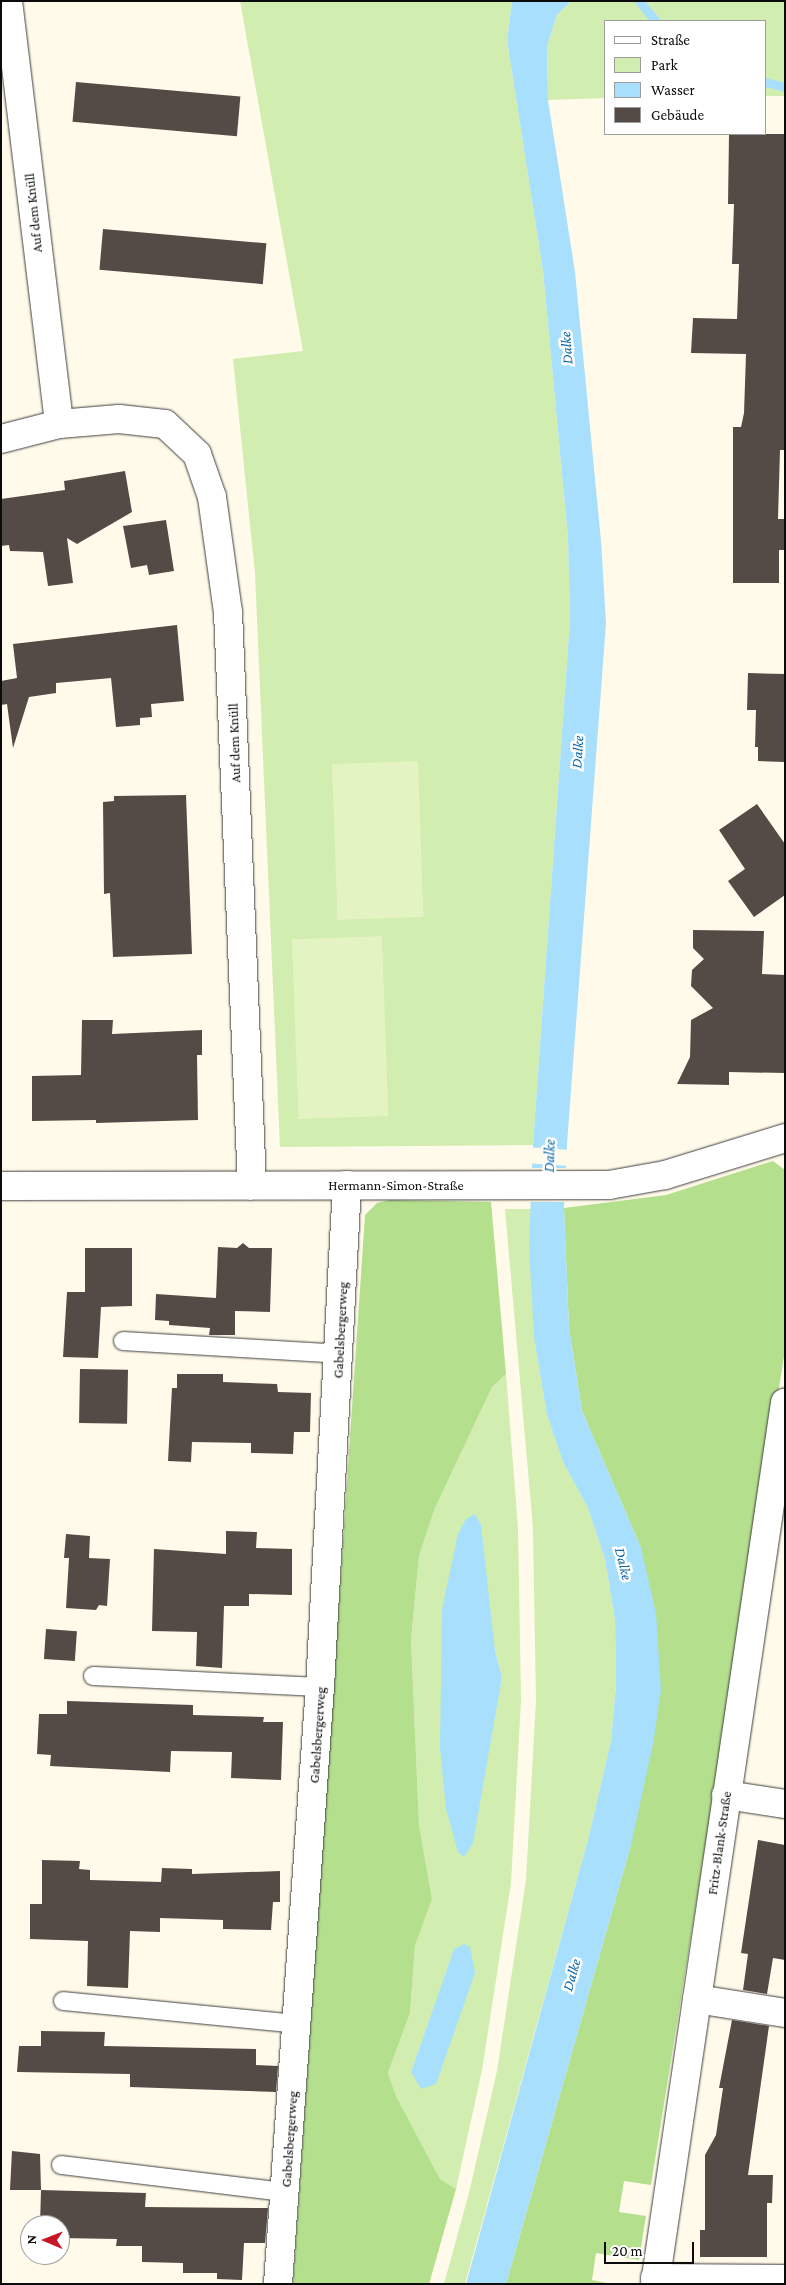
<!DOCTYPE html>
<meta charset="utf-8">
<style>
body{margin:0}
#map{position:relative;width:786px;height:2285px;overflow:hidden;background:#fffae9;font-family:"Crimson Pro",serif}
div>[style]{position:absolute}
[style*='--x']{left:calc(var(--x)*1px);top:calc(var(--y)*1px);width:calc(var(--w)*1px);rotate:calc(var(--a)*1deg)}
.green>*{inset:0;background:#d1edaf}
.forest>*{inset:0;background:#b4df8d}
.pitch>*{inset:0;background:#e4f3c2;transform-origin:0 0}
.water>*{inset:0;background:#a8dffc}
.pier>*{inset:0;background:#fffae9;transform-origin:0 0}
.stream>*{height:9px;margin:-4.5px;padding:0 4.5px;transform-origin:4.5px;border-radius:4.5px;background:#a8dffc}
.building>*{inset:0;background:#554b46;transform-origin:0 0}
.roads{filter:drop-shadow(0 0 1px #3e3e3e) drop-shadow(0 0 1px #3e3e3e)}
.service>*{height:18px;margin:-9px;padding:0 9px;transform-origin:9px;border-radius:9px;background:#fff}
.minor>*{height:28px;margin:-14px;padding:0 14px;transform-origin:14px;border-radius:14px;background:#fff}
span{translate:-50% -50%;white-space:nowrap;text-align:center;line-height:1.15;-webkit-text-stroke:5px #fff;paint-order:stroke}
.street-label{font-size:14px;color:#0b0b0b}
.water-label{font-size:15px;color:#0967a8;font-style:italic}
.frame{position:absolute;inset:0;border:2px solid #0b0b0b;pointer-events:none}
.legend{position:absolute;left:604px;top:20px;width:162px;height:115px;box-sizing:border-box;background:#fff;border:1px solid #9d9d9d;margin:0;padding:6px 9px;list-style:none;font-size:15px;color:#0b0b0b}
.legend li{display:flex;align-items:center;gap:10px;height:25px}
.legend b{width:25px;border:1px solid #9d9d9d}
.north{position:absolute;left:20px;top:2215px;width:50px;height:50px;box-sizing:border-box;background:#fff;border:1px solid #9d9d9d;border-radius:50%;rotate:271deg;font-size:14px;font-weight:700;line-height:20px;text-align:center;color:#0b0b0b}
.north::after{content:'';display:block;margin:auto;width:18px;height:22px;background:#c81624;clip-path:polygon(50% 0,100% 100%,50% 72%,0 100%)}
.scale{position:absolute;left:604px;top:2242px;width:90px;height:22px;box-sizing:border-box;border:2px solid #0b0b0b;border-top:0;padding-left:6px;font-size:15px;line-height:18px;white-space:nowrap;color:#0b0b0b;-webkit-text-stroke:4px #fff;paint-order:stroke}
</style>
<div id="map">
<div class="green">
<div style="clip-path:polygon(240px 1px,512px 1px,507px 40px,543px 271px,568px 538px,570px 619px,533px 1145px,280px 1147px,255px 573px,233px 359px,303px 351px)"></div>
<div style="clip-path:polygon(571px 1px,785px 1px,785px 96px,765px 96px,765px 21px,605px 21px,605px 98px,548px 100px,547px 46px,557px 15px)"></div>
<div style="clip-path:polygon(505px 1209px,531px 1209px,534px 1336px,547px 1415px,563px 1462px,588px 1508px,605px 1559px,615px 1620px,616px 1685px,611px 1741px,589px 1836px,465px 2284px,444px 2284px,469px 2193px,497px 2071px,526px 1880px,536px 1700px,533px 1528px)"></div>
<div style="clip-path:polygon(evenodd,506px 1374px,518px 1529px,521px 1700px,511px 1883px,482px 2070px,456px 2189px,440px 2179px,396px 2096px,388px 2073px,410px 2013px,415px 1946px,432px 1899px,419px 1825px,411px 1640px,419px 1556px,435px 1508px,492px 1387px,506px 1374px,495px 1651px,502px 1677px,464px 1857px,495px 1651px,506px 1374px,454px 1950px,475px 1973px,411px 2072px,454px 1950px)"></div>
</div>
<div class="forest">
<div style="clip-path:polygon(773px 1161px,785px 1170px,785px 1350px,651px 2185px,624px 2181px,619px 2212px,646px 2216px,639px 2260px,596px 2253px,592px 2280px,611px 2284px,506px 2284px,631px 1845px,641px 1548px,582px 1411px,569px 1328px,564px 1208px,666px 1195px)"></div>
<div style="clip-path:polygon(390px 1200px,491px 1202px,506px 1374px,492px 1387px,435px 1508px,419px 1556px,411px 1640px,419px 1825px,432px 1899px,415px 1946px,410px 2013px,388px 2073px,396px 2096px,440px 2179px,456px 2189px,429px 2284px,293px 2284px,365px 1215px,377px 1203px)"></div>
</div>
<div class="pitch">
<div style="left:418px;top:761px;width:156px;height:86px;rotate:88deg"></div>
<div style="left:382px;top:936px;width:180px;height:90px;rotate:88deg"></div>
</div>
<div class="water">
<div style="clip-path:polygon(512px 1px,571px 1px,557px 15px,547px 46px,548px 100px,575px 272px,601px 541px,606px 623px,567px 1144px,564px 1208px,569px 1328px,582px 1411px,641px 1548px,656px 1613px,661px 1690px,653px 1744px,631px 1845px,506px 2284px,466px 2284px,589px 1836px,611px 1741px,616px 1685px,615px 1620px,605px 1559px,588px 1508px,563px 1462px,547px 1415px,534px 1337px,529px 1245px,533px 1145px,570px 619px,568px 538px,543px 271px,507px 40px)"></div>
<div style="clip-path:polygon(475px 1514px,481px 1525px,495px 1651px,502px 1677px,473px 1843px,464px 1857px,458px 1852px,446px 1809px,440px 1748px,442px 1609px,458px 1534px,466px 1519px)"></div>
<div style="clip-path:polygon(464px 1944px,470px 1947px,475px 1973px,436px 2084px,421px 2089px,411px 2072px,454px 1949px)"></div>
</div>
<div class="pier">
<div style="left:569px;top:1150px;width:16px;height:39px;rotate:94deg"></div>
<div style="left:529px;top:1168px;width:39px;height:34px"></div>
</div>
<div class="stream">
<div style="--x:639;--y:1;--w:26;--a:50"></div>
<div style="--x:765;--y:82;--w:21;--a:14"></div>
</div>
<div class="building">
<div style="left:76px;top:82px;width:165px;height:40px;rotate:5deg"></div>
<div style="clip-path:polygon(729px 134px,785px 134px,785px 450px,780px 450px,778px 519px,785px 519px,785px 550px,779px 550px,779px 583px,733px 583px,733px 427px,741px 427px,744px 413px,746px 354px,691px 353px,693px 318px,737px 319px,739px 264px,732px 264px,734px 204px,728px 204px)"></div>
<div style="left:103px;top:229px;width:164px;height:41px;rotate:5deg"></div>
<div style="clip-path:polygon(125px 471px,132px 512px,77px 544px,67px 538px,73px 583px,48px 586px,43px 552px,10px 551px,9px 545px,1px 546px,1px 499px,65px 490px,64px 481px)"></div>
<div style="clip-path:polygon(166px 520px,174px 571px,149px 575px,147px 565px,131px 568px,123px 526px)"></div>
<div style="clip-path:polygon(177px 625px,184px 701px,151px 704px,152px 717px,140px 718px,140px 725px,116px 727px,111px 678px,56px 683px,56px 693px,29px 697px,13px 748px,7px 704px,1px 705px,1px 681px,17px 678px,13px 644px)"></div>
<div style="clip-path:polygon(748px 673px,785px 674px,785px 762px,758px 761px,758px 747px,755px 747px,756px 710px,747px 710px)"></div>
<div style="clip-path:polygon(186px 795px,192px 954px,113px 957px,110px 893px,104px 894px,103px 802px,114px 801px,114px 796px)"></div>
<div style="clip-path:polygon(757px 804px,785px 844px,785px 895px,754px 917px,728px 881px,745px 869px,719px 830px)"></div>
<div style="clip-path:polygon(693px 930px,764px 931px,762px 974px,785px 975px,785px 1073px,729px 1072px,729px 1085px,677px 1084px,690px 1057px,691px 1020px,713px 1008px,691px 986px,692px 970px,704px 959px,693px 948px)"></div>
<div style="clip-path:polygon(82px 1020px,113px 1020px,112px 1034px,202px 1030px,202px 1055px,197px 1055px,198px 1120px,96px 1123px,96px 1120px,32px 1121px,32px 1076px,81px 1075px)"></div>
<div style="clip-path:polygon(243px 1243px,249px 1248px,272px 1248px,270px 1312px,235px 1311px,235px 1335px,209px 1335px,210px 1328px,169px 1325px,169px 1321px,155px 1320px,156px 1294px,216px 1298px,218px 1247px,237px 1248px)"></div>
<div style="clip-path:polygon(85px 1248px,132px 1248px,132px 1306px,101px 1307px,98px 1358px,63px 1357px,67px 1292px,85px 1292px)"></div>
<div style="left:80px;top:1369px;width:48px;height:54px;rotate:1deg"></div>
<div style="clip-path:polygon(177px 1374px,223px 1374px,223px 1382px,277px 1384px,278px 1392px,311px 1393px,310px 1432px,294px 1432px,293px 1454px,251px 1453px,251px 1443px,192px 1442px,191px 1462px,168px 1461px,172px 1388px,177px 1388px)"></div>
<div style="clip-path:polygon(226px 1531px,257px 1532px,256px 1548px,292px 1549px,292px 1595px,249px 1594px,249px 1606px,224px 1606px,222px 1668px,196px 1666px,197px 1632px,152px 1631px,154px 1549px,226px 1554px)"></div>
<div style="clip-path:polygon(66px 1534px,90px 1536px,89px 1558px,110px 1559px,107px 1606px,99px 1605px,96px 1610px,66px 1608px,69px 1558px,64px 1558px)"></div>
<div style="left:46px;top:1629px;width:31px;height:30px;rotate:4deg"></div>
<div style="clip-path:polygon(67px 1701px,193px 1705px,193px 1715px,264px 1717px,263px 1722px,283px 1722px,281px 1780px,231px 1778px,232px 1752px,171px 1751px,170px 1772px,50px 1766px,51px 1755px,37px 1754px,39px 1714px,67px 1714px)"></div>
<div style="clip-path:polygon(758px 1840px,785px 1845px,785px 1960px,773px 1958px,767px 1994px,743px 1990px,748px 1954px,741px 1953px)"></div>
<div style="clip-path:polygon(42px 1860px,80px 1861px,79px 1869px,90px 1870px,90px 1880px,161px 1882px,162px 1868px,192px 1869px,192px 1874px,280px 1871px,280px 1902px,273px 1902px,271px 1930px,223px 1929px,223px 1920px,160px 1918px,160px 1932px,130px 1931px,128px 1988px,87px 1986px,88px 1941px,30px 1939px,30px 1904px,42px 1904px)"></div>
<div style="clip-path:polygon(732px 2020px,769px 2026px,748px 2175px,773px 2175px,772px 2203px,767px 2203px,767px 2257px,700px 2257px,700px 2230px,705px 2230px,705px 2155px,716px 2135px,723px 2088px,719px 2088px)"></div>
<div style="clip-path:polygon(41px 2031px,105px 2032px,104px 2046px,256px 2049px,256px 2065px,278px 2066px,276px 2092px,130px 2087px,130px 2074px,17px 2072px,19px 2046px,41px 2046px)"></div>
<div style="clip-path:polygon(12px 2151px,40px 2154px,41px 2190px,10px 2190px)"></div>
<div style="clip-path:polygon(41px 2190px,146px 2193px,145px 2207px,268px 2208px,265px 2243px,244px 2243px,242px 2280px,217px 2279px,217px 2273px,183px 2273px,183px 2263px,142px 2262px,142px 2246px,116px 2246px,117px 2239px,60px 2238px,60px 2225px,40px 2225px)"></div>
</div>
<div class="roads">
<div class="service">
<div style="--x:123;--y:1341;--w:216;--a:3.4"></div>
<div style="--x:93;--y:1676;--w:227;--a:2.8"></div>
<div style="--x:63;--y:2001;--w:236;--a:5.6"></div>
<div style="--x:61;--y:2165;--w:226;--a:6.9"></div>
</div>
<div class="minor">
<div style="--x:8;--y:1;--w:426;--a:83.1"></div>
<div style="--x:1;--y:439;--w:60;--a:-14.5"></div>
<div style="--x:59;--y:424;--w:60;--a:-4.8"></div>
<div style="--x:119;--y:419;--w:46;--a:6.2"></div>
<div style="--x:165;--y:424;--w:44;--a:43.2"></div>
<div style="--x:197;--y:454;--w:46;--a:70.8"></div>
<div style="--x:212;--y:497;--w:116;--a:82.1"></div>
<div style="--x:228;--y:612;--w:574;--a:87.6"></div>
<div style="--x:1;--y:1186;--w:608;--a:-0.09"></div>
<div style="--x:609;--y:1185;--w:57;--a:-10.1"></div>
<div style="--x:665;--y:1175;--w:126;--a:-17.1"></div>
<div style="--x:726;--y:1795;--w:60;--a:8.7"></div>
<div style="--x:697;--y:1999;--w:89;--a:9"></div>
<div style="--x:655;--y:2278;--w:130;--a:0.4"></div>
<div style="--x:278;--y:2284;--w:598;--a:-85.98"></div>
<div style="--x:320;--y:1687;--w:503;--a:-86.92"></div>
<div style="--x:655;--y:2284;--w:891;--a:-81.61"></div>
</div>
</div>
<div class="street-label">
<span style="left:33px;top:213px;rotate:-96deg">Auf dem Knüll</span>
<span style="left:234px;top:743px;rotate:-92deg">Auf dem Knüll</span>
<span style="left:396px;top:1185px">Hermann-Simon-Straße</span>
<span style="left:340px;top:1330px;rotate:-87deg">Gabelsbergerweg</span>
<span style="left:317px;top:1735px;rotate:-86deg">Gabelsbergerweg</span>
<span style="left:719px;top:1843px;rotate:-82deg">Fritz-Blank-Straße</span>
<span style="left:289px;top:2139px;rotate:-86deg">Gabelsbergerweg</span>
</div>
<div class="water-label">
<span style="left:567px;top:348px;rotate:-94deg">Dalke</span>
<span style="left:578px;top:752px;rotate:-86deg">Dalke</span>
<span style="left:550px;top:1156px;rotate:-88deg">Dalke</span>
<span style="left:623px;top:1564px;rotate:76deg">Dalke</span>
<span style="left:572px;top:1975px;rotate:-74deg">Dalke</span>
</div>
<div class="frame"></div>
<ul class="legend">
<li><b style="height:6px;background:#fff"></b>Straße</li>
<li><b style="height:14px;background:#d1edaf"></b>Park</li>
<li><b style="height:14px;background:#a8dffc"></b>Wasser</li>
<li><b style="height:14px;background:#554b46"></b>Gebäude</li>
</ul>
<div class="north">N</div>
<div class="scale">20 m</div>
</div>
